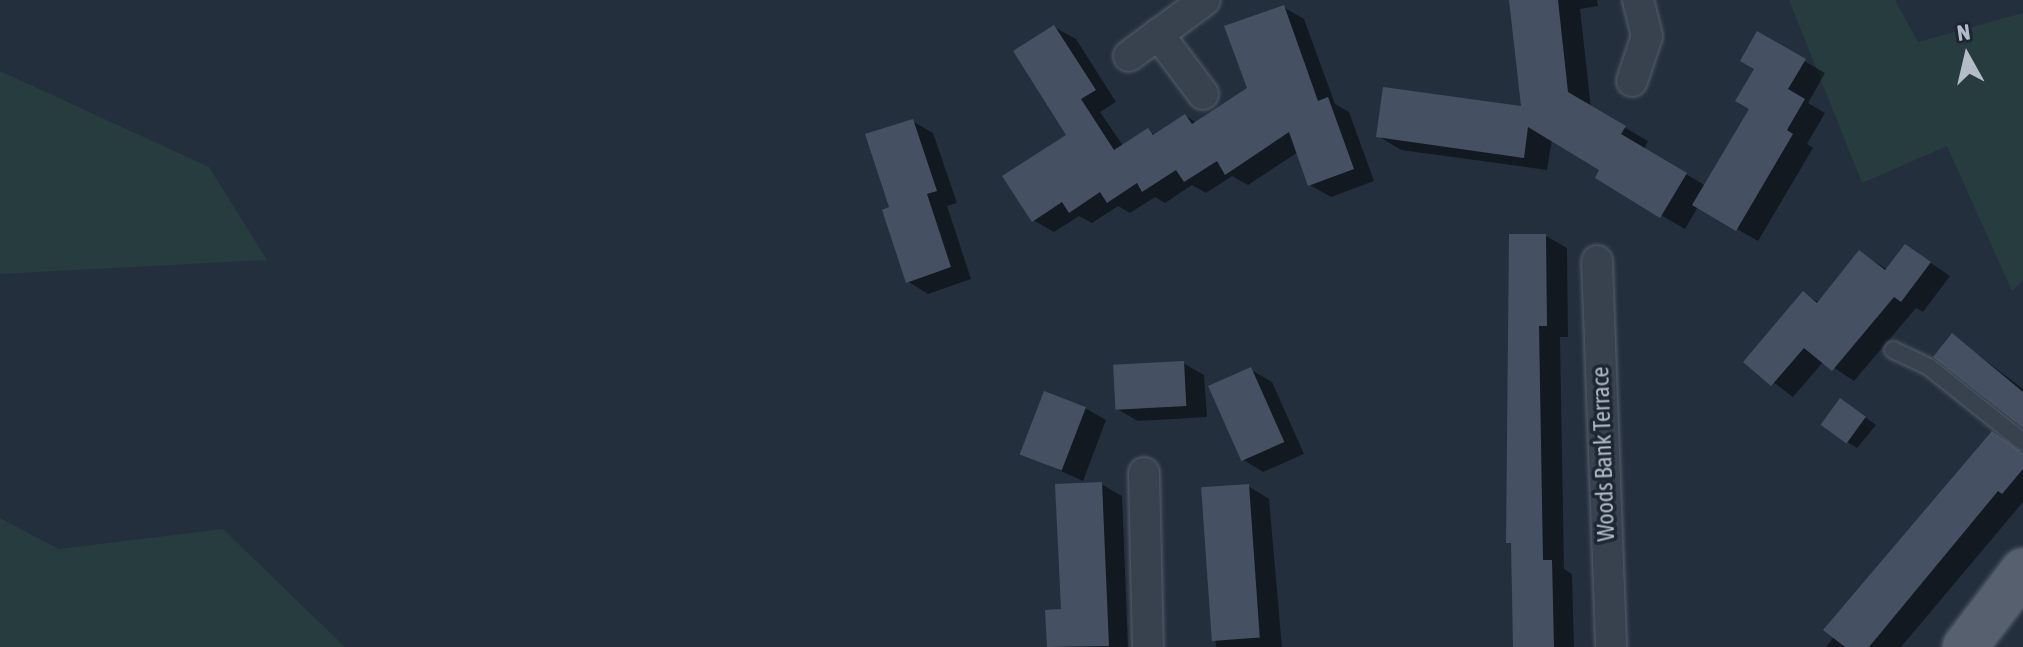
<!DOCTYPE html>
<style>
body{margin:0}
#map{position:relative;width:2023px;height:647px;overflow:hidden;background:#242f3e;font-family:"Asap Condensed",sans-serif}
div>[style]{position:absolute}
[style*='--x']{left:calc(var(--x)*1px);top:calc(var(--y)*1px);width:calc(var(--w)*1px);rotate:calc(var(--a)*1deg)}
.green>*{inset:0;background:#263c3f}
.shadow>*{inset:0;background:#0007}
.building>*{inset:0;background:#455162;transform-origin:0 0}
.roads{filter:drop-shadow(0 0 2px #565f6c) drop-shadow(0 0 2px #565f6c)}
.lane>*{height:16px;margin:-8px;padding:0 8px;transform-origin:8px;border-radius:8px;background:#38414e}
.street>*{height:30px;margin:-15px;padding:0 15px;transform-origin:15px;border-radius:15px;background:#38414e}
.primary>*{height:44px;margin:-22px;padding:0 22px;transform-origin:22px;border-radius:22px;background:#56606e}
span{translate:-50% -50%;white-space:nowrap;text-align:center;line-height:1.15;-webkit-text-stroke:7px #1d2633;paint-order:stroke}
.street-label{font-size:24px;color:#b4bcc9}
.north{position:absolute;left:1927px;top:16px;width:80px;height:80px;-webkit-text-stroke:6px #1d2633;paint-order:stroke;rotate:352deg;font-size:22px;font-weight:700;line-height:32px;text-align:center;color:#b4bcc9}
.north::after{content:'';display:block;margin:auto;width:28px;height:36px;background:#b4bcc9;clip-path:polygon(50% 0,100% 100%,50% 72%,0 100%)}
</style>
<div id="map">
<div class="green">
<div style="clip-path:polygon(1789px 0,1895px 0,1918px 42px,2023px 13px,2023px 280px,2012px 291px,1947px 146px,1862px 183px)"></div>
<div style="clip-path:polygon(0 71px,209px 167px,267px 260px,0 274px)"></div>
<div style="clip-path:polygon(0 518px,59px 549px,223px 529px,345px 647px,0 647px)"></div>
</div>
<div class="shadow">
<div style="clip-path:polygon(1525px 0,1597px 0,1598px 6px,1580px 9px,1591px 108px,1648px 141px,1644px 149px,1706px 186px,1752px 108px,1758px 34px,1825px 73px,1808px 103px,1825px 113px,1807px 144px,1813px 148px,1758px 241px,1698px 207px,1685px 229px,1597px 178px,1602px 169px,1552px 139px,1547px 170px,1401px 150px,1378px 136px,1523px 109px)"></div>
<div style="clip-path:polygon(1283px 7px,1304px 19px,1335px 104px,1349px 112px,1374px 181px,1331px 197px,1310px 185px,1298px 152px,1248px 185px,1232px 176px,1206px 193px,1192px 185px,1165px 203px,1155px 197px,1130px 213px,1118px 206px,1092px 223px,1079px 216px,1054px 232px,1033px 220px,1069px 135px,1054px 27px,1076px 39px,1116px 102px,1100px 112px,1124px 147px,1148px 131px,1156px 135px,1186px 116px,1197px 123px,1249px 89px)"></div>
<div style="clip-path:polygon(912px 121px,933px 133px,957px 203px,947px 206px,971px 279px,928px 294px,907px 281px,892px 209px)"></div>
<div style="clip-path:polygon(1546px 236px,1567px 248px,1568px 337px,1560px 337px,1564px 569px,1572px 574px,1574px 647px,1515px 647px,1513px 545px,1508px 542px)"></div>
<div style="clip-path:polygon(1906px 246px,1950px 276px,1923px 312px,1916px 308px,1854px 381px,1824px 361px,1793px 397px,1746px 362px,1804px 294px,1820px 303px,1859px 252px,1888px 270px)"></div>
<div style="clip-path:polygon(1952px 335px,2023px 389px,2023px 425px)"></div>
<div style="clip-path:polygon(1183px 363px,1204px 375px,1207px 417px,1138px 421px,1117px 409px)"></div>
<div style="clip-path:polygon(1251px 370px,1272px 382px,1304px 454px,1263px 472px,1242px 459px)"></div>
<div style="clip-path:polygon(1841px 400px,1876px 425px,1857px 448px,1847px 442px)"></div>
<div style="clip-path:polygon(1085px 408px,1106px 420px,1083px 481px,1023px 454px)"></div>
<div style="clip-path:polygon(1992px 434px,2023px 453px,2023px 502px,1901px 647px,1826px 647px)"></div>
<div style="clip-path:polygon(1101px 484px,1122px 496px,1128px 647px,1049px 647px,1047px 612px,1063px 611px)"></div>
<div style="clip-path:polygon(1248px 486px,1269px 499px,1282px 647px,1216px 647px,1204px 489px)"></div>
</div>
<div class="building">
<div style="clip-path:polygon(1509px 0,1558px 0,1568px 92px,1626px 126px,1621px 134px,1687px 173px,1660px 218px,1595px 178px,1599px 170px,1528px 127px,1524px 158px,1376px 137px,1383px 87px,1521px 106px)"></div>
<div style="clip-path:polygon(1284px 5px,1318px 101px,1328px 97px,1354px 169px,1308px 186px,1289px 132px,1225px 175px,1217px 161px,1184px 182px,1176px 170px,1142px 192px,1137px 183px,1107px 203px,1100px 192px,1069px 213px,1062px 202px,1032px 222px,1002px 176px,1066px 135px,1013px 51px,1054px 25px,1096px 90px,1081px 99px,1114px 150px,1148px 128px,1153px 135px,1185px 114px,1192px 124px,1247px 88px,1224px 26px)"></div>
<div style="clip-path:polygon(1757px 31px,1806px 59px,1788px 89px,1805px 99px,1787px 130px,1793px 134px,1736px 231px,1692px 205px,1749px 109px,1735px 101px,1754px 69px,1740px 61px)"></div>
<div style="clip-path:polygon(913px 119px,937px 191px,927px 194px,951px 267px,906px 283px,882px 210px,889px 207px,865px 134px)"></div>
<div style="clip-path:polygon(1509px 234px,1546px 234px,1547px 326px,1539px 326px,1543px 560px,1552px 560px,1554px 647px,1513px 647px,1511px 543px,1506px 543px)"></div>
<div style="clip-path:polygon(1905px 244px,1931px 262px,1901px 302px,1894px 297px,1832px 371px,1804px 348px,1771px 386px,1743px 362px,1803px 291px,1817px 303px,1859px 250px,1885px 270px)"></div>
<div style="clip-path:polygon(1952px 333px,2023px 392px,2023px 428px,1933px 357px)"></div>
<div style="left:1184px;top:361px;width:45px;height:71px;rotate:87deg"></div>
<div style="left:1251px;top:367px;width:82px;height:47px;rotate:66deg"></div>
<div style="left:1044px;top:391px;width:45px;height:68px;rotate:21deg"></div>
<div style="left:1840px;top:398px;width:32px;height:33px;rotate:36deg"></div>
<div style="clip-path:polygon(1992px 431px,2023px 453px,2023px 469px,2002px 494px,1998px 491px,1869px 647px,1845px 647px,1823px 630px)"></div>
<div style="clip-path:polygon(1102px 482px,1109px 646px,1047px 647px,1045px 610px,1061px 609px,1055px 484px)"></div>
<div style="left:1249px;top:484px;width:154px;height:48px;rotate:86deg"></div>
</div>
<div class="roads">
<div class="lane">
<div style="--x:1893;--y:350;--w:40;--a:25"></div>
<div style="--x:1929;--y:367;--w:120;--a:38.6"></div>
</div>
<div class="street">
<div style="--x:1158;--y:34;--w:75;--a:53.1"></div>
<div style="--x:1129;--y:56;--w:94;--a:-36.4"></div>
<div style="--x:1632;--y:81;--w:47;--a:-71.6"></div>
<div style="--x:1647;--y:36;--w:37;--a:-104"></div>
<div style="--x:1597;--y:261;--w:386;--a:87.9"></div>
<div style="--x:1144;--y:473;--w:174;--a:88.7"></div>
</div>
<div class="primary">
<div style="--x:1965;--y:647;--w:96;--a:-52.7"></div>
</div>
</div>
<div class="street-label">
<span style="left:1603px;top:454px;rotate:-92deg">Woods Bank Terrace</span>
</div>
<div class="north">N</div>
</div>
